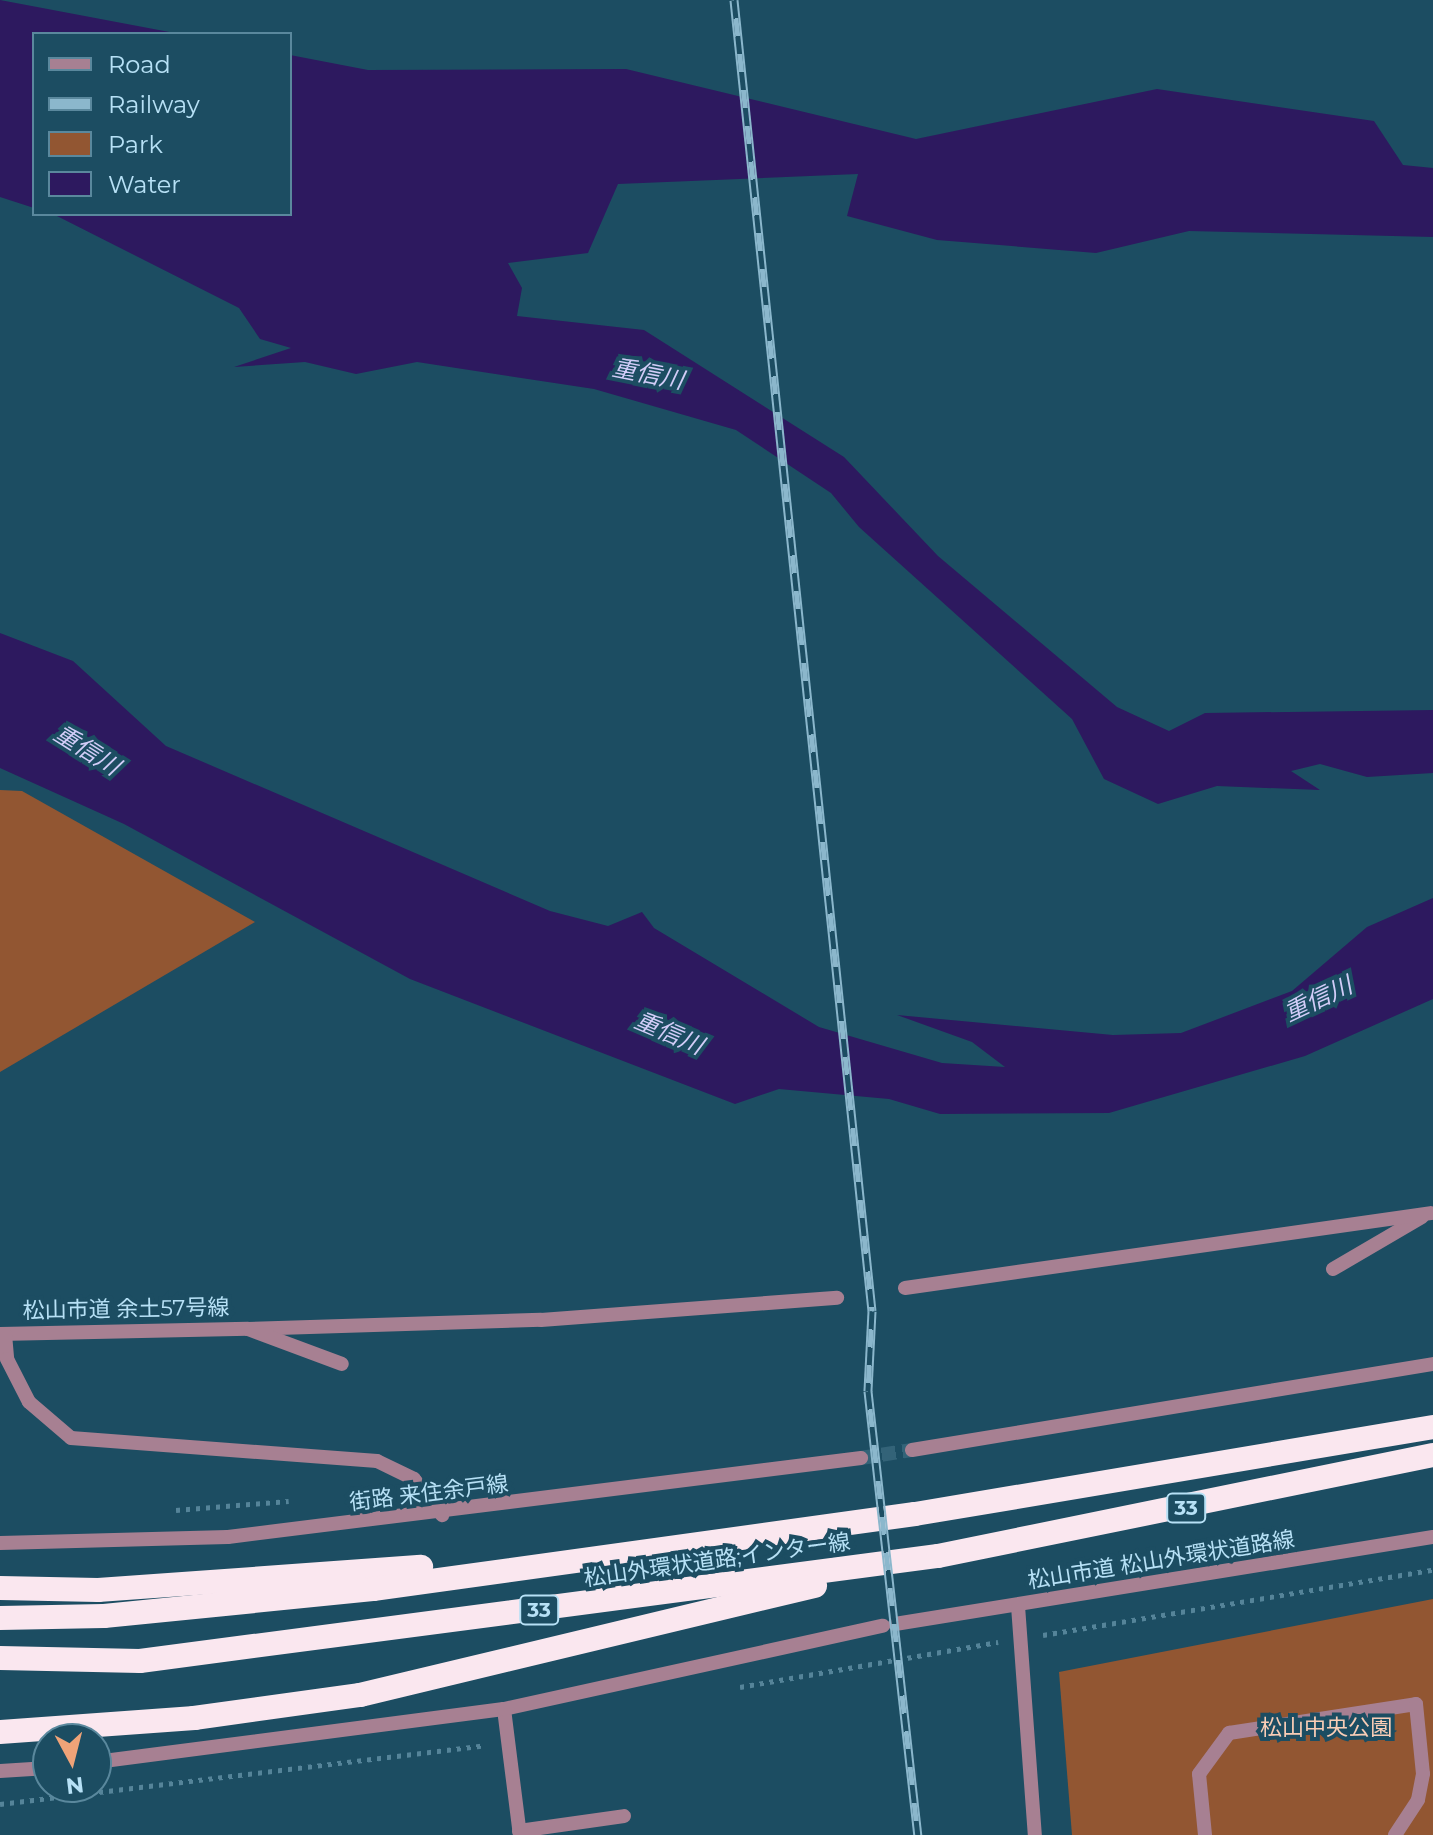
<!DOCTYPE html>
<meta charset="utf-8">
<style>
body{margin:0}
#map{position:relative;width:1433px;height:1835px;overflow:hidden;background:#1c4d62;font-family:Montserrat,"Noto Sans JP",sans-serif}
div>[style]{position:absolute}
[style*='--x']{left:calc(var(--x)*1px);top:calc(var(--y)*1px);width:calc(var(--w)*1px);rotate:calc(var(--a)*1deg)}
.green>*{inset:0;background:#925632}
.water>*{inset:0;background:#2d195f}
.minor-tunnel>*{height:14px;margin-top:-7px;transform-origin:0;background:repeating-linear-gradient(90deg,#336378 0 14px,transparent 0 21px)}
.path>*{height:5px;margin-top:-2.5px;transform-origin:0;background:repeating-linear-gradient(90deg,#558499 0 4px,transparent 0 10px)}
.minor>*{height:14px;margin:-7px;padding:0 7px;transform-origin:7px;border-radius:7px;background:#a78092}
.highway>*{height:24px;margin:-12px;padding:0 12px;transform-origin:12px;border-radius:12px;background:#fae7ef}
.rail>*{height:9px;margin-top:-4.5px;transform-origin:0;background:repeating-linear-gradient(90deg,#1c4d62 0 18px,#8bb7cc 0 36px);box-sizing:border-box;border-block:2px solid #8bb7cc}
span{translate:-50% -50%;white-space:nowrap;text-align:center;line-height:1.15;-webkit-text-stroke:8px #1c4d62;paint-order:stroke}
.shield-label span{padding:2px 6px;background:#1c4d62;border:2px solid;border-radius:6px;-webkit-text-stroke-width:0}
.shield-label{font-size:20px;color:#b7e1f6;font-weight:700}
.street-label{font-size:22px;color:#b7e1f6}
.park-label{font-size:22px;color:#f9cdb6}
.water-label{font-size:24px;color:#d2cdf8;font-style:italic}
.legend{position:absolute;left:32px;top:32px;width:260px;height:184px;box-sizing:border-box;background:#1c4d62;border:2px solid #5a889d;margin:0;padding:10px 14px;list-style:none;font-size:24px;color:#b7e1f6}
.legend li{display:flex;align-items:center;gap:16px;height:40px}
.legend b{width:40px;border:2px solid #5a889d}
.north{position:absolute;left:32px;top:1723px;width:80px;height:80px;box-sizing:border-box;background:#1c4d62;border:2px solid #5a889d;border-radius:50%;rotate:173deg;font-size:22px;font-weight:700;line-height:32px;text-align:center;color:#b7e1f6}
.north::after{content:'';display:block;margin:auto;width:28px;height:36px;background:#efa378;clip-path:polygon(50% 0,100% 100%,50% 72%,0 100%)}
</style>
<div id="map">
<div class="green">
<div style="clip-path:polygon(0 790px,22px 791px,255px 922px,0 1072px)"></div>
<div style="clip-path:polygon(1433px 1599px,1433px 1835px,1072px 1835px,1059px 1672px)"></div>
</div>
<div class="water">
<div style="clip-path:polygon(0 0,180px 34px,34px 34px,34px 208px,0 197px)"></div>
<div style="clip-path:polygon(290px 55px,368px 70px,626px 69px,916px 139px,1157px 89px,1374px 121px,1403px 165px,1433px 168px,1433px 237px,1189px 231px,1096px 253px,937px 240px,847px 216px,858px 174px,618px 184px,588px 253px,508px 263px,522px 288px,517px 316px,644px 330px,844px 457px,938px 556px,1117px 707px,1169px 731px,1205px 713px,1433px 710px,1433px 773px,1367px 777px,1320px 764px,1291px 771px,1320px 790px,1217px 786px,1158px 804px,1104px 779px,1072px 719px,859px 527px,831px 493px,736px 430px,594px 389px,417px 362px,356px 374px,305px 362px,234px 367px,291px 348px,260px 339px,239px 308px,53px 214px,290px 214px)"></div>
<div style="clip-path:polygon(0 633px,73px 661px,166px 746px,550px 911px,608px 926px,642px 912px,654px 928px,819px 1027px,942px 1063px,1005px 1067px,972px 1042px,897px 1015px,1113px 1035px,1181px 1033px,1292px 991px,1367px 927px,1433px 898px,1433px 999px,1305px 1056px,1109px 1113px,940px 1114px,889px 1099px,779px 1089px,735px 1104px,410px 979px,124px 824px,0 768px)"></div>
</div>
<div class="minor-tunnel">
<div style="--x:861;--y:1458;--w:52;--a:-8.9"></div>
</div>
<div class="path">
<div style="--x:176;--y:1510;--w:113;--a:-4.6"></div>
<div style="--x:1043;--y:1635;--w:395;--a:-9.5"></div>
<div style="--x:740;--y:1687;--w:262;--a:-9.9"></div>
<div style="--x:0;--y:1804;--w:489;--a:-6.9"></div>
</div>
<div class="minor">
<div style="--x:1333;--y:1269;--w:103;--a:-30.3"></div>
<div style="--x:905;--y:1288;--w:531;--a:-8.11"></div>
<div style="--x:248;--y:1329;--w:293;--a:-1.8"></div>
<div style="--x:541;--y:1320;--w:297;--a:-4.3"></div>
<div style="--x:0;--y:1334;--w:248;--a:-1.2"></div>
<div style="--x:248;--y:1329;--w:100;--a:20.4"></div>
<div style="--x:5;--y:1334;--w:25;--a:85"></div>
<div style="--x:7;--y:1359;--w:48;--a:62.9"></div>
<div style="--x:29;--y:1402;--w:55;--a:40.6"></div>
<div style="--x:71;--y:1438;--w:307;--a:4.3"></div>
<div style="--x:377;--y:1461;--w:41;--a:25.9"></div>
<div style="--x:414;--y:1479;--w:46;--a:52.1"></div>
<div style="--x:912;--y:1450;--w:528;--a:-9.37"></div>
<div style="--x:0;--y:1543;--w:228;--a:-1.5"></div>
<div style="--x:228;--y:1537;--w:638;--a:-7.11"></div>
<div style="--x:1018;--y:1606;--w:230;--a:85.8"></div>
<div style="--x:895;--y:1624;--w:545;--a:-9.19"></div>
<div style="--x:504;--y:1709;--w:127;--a:82.8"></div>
<div style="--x:96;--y:1762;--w:411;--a:-7.4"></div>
<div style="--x:504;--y:1709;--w:388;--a:-12.4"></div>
<div style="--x:0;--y:1771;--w:48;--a:-3.6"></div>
<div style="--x:519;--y:1831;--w:106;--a:-8.1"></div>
<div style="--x:1205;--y:1835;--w:61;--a:-95.6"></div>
<div style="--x:1199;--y:1774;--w:51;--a:-53.8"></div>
<div style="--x:1229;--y:1733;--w:189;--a:-8.8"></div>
<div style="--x:1416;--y:1704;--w:70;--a:84.3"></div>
<div style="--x:1423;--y:1774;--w:26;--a:101"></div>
<div style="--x:1418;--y:1800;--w:42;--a:123.3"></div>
</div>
<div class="highway">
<div style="--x:0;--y:1588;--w:98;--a:1.2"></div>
<div style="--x:98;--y:1590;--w:324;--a:-4.1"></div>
<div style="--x:0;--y:1618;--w:104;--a:-1.1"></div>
<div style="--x:104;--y:1616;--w:270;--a:-5.7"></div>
<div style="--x:373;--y:1589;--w:547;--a:-7.88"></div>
<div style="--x:915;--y:1514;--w:525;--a:-9.53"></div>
<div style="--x:0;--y:1658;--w:140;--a:1.2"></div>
<div style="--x:140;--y:1661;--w:805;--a:-7.5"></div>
<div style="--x:938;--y:1556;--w:505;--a:-11.53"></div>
<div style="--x:0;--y:1732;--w:195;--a:-4.1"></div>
<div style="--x:194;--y:1718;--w:168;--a:-7.9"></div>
<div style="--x:360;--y:1695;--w:468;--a:-13.5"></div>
</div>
<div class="rail">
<div style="--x:734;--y:0;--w:1318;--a:83.99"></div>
<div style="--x:872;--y:1311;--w:80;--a:92.9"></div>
<div style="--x:868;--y:1391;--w:447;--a:83.6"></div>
</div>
<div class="shield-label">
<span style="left:1186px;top:1508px">33</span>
<span style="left:539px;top:1610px">33</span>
</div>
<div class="street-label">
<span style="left:126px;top:1309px;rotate:-1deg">松山市道 余土57号線</span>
<span style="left:429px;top:1493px;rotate:-7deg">街路 来住余戸線</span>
<span style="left:717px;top:1560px;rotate:-8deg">松山外環状道路;インター線</span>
<span style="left:1161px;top:1560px;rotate:-9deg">松山市道 松山外環状道路線</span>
</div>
<div class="park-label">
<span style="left:1326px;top:1728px">松山中央公園</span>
</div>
<div class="water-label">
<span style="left:648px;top:374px;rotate:11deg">重信川</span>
<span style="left:87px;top:750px;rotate:32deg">重信川</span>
<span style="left:1318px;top:999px;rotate:-25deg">重信川</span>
<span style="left:669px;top:1033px;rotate:23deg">重信川</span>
</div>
<ul class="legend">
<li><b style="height:10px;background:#a78092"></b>Road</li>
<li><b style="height:10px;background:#8bb7cc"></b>Railway</li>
<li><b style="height:22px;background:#925632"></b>Park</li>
<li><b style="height:22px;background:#2d195f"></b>Water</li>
</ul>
<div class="north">N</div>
</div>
